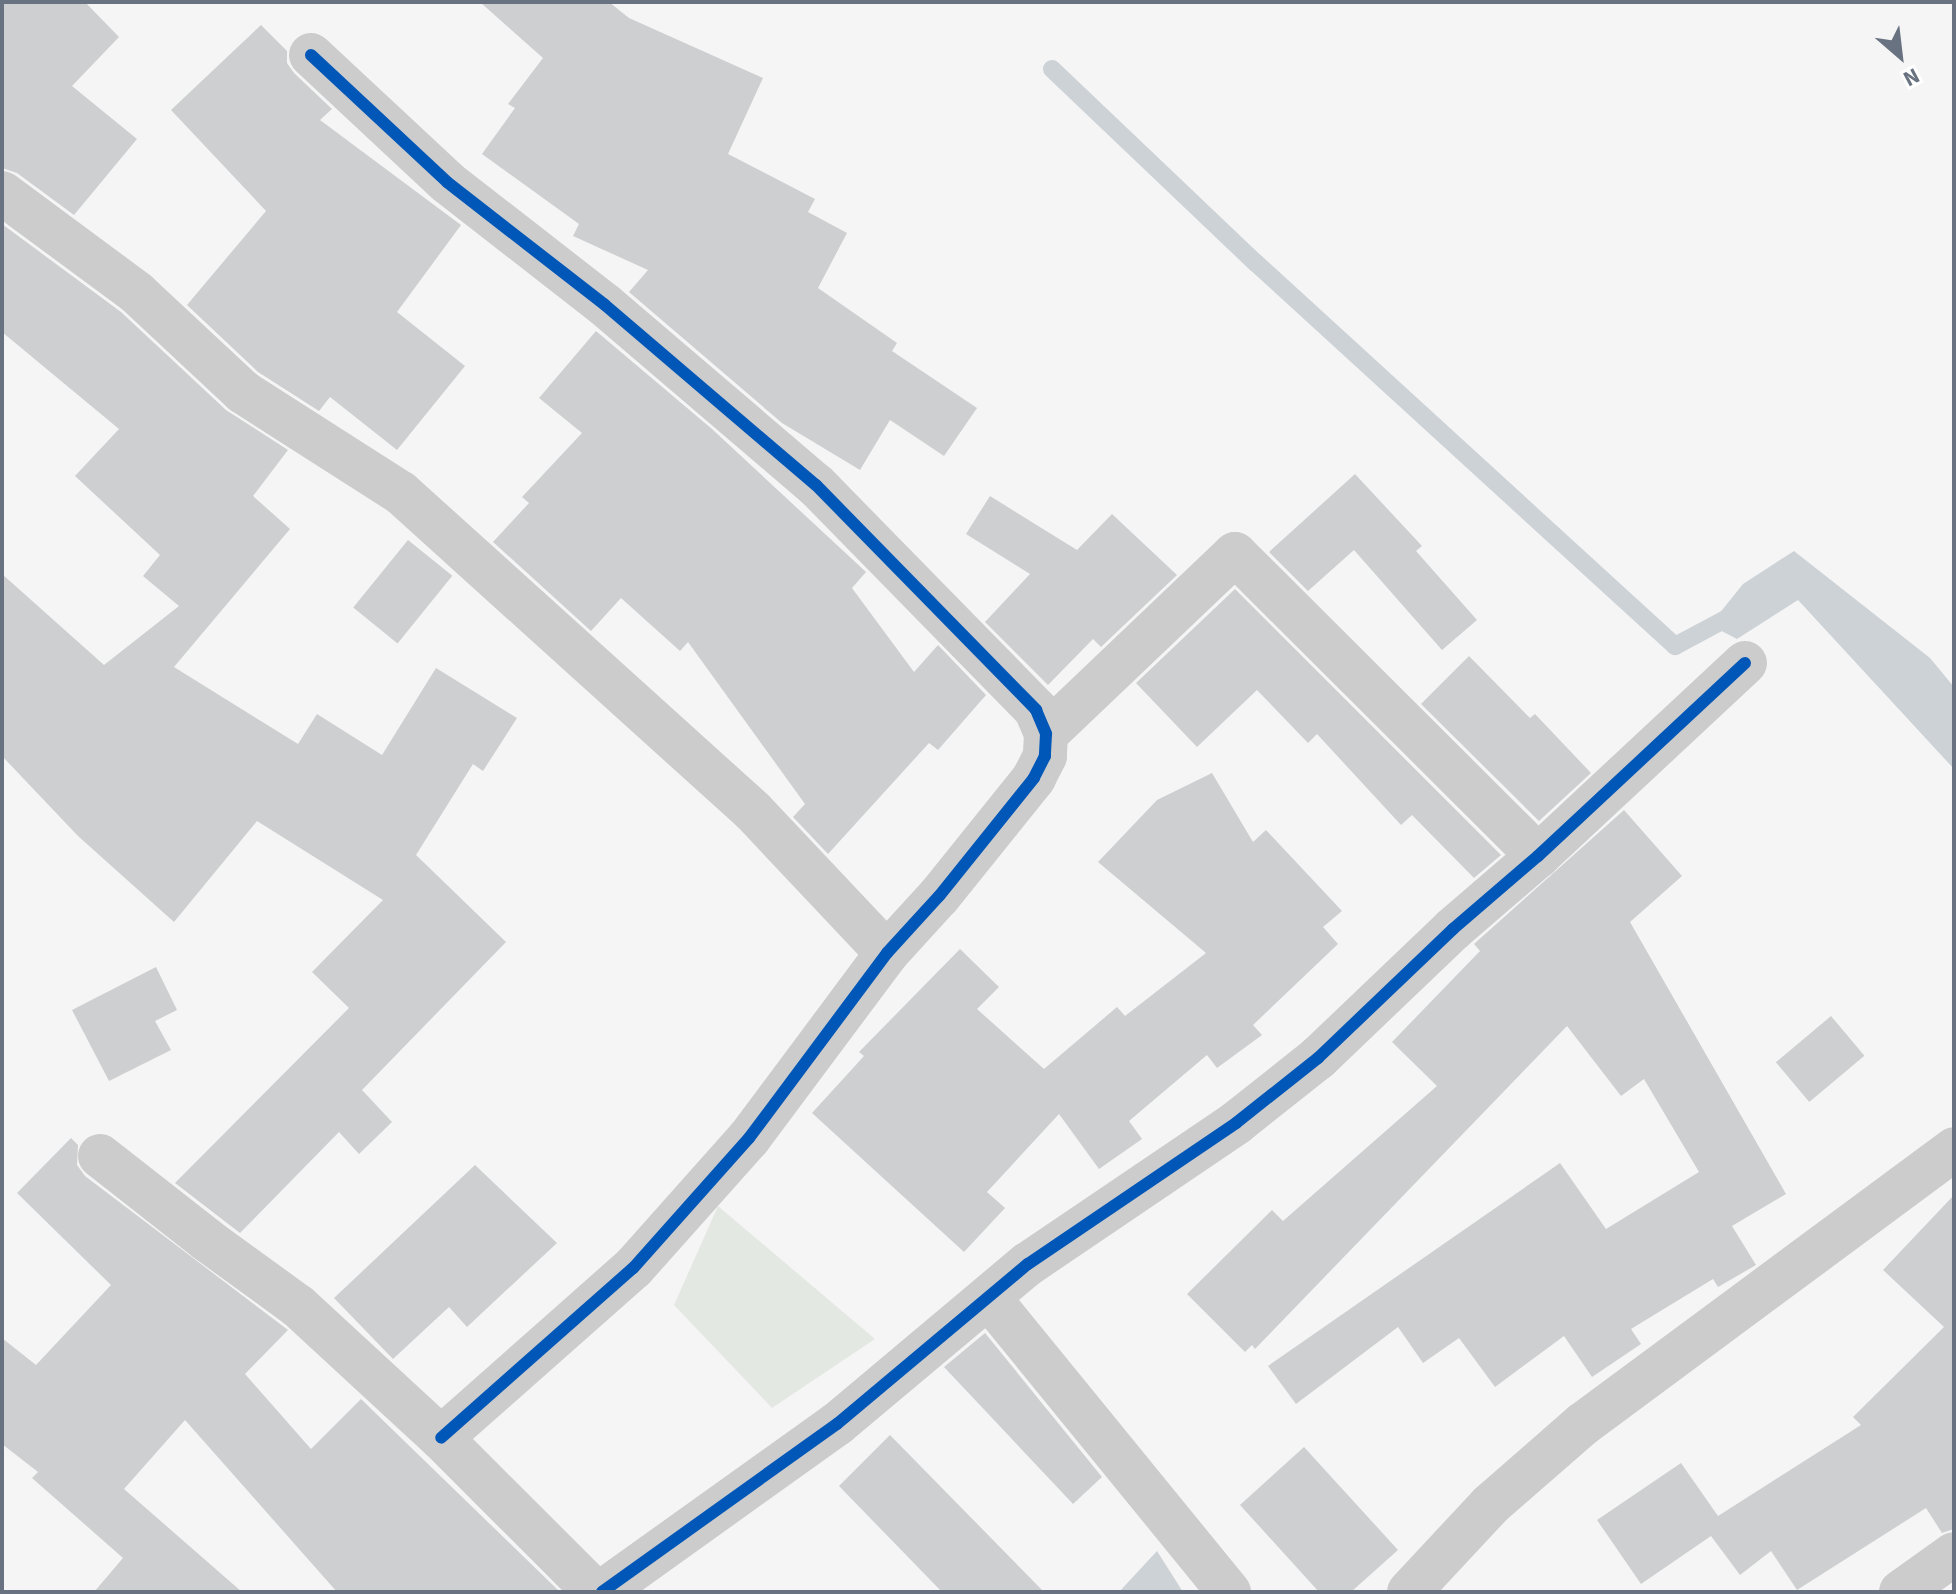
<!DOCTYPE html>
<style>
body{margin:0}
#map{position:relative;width:1956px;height:1594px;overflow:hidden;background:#f5f5f5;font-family:"Source Sans 3",sans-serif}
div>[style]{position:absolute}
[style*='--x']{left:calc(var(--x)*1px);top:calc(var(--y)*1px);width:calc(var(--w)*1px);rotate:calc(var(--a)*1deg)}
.green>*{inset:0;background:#e4e8e3}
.water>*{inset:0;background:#cdd2d6}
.stream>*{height:18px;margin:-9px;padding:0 9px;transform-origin:9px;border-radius:9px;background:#cdd2d6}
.building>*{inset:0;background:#cecfd0;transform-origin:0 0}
.minor>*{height:44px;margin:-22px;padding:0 22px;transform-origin:22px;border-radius:22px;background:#cccccd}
.cycleway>*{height:12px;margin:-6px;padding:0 6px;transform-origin:6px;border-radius:6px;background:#0057b8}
span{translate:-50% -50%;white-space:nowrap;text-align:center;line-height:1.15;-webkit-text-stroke:8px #fff;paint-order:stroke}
.frame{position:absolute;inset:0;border:4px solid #697281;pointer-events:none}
.north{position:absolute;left:1860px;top:16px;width:80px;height:80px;-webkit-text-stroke:6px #fff;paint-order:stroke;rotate:152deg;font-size:22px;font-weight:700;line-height:32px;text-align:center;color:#697281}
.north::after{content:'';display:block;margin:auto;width:28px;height:36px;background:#697281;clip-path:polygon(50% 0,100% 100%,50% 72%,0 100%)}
</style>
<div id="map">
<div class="green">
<div style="clip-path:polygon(718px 1206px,875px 1339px,772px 1408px,674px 1305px)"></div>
</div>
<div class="water">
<div style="clip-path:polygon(1794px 551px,1930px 658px,1954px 687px,1954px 769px,1798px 600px,1737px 639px,1710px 625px,1743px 584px)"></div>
<div style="clip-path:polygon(1157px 1551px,1183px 1592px,1119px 1592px)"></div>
</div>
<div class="stream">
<div style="--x:1052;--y:69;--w:282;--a:43.6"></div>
<div style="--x:1256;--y:263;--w:568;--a:42.43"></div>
<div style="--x:1675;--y:646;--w:66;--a:-28.1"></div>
</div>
<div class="building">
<div style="clip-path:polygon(2px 2px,85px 2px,119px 37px,72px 86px,137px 139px,74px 215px,17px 173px,2px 168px)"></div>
<div style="clip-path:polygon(480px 2px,609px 2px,629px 18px,763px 78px,728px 154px,815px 199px,808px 212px,847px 233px,818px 288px,897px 343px,892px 351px,977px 408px,944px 456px,890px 420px,860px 470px,782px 423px,629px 292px,648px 270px,573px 236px,579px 224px,482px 154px,515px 108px,508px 104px,543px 58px)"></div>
<div style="clip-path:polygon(261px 25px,287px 51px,287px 63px,294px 73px,332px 109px,320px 120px,461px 225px,397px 312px,465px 366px,397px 450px,330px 397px,319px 411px,258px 372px,187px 305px,266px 211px,171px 110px)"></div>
<div style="clip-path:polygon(2px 224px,121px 312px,226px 410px,288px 450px,253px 496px,290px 529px,174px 667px,298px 744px,317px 714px,382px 755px,436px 668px,517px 718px,483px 771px,473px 764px,416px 855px,506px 942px,362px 1090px,392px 1122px,359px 1154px,339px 1132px,240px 1233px,175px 1183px,349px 1008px,312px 972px,383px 900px,257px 821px,174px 922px,78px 836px,2px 756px,2px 574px,104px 665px,179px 606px,143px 576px,160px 555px,75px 476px,119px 429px,2px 332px)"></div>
<div style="clip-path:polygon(596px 331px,712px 429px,866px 572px,852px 588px,914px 672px,938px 645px,986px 695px,938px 750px,929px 743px,828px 854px,793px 817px,805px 804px,688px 642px,680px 651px,621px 598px,591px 631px,493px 542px,529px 503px,522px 497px,582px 433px,539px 398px)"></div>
<div style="clip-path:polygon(1355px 474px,1422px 546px,1416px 551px,1477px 620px,1442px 650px,1354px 550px,1308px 591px,1269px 552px)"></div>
<div style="clip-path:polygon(990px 496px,1077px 550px,1112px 514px,1177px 575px,1101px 647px,1093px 639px,1048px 685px,985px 622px,1030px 574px,966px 534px)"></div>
<div style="left:408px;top:540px;width:57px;height:87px;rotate:39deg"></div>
<div style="clip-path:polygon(1235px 589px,1501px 855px,1474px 878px,1412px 815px,1401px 825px,1317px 734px,1308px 743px,1257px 690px,1197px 747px,1136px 683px)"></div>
<div style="clip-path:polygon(1469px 656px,1530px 718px,1535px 714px,1591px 773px,1539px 821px,1421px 704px)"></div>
<div style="clip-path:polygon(1212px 773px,1253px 842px,1266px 830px,1342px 911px,1323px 927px,1338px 944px,1253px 1025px,1262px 1035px,1217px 1068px,1207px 1055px,1129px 1121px,1142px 1139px,1099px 1169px,1059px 1114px,987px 1192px,1005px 1208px,964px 1252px,812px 1113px,864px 1056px,859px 1052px,960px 949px,999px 987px,977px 1009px,1044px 1069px,1117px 1007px,1125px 1016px,1206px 953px,1098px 862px,1157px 800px)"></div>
<div style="clip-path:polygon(1624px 810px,1682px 876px,1630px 922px,1786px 1194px,1732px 1226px,1756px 1265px,1718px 1287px,1713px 1279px,1631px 1329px,1641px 1344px,1592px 1377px,1564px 1336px,1495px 1387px,1459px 1338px,1423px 1363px,1398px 1327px,1296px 1404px,1268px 1366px,1560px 1163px,1606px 1229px,1699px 1172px,1644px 1079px,1621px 1096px,1567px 1026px,1255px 1349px,1252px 1345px,1245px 1352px,1187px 1294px,1272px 1210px,1283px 1221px,1437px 1086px,1392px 1042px,1480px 951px,1474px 944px)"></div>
<div style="clip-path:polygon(156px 967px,177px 1010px,155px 1021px,171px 1050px,109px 1081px,72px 1010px)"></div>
<div style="left:1831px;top:1016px;width:52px;height:72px;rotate:50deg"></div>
<div style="clip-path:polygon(71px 1138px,78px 1145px,77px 1165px,85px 1176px,288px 1330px,245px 1374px,311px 1449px,361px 1399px,560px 1592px,337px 1592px,185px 1420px,124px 1489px,242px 1592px,94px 1592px,123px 1558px,32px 1478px,38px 1472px,2px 1444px,2px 1338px,36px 1365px,111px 1285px,17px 1193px)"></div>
<div style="clip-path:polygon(475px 1165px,557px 1243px,467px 1327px,449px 1307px,393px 1359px,334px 1298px)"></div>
<div style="clip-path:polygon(1954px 1195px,1954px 1529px,1942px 1533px,1926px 1508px,1797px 1590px,1771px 1551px,1740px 1575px,1711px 1536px,1641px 1584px,1597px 1520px,1681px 1463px,1718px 1516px,1861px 1425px,1853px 1417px,1944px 1327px,1883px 1270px)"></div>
<div style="clip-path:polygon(985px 1333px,1102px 1477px,1073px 1504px,944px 1367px)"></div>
<div style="clip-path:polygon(890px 1435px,1044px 1592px,942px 1592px,839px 1486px)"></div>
<div style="clip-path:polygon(1304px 1447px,1398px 1550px,1351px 1592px,1319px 1592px,1240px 1505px)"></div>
</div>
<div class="minor">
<div style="--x:311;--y:55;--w:186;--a:43"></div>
<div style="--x:447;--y:182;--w:200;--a:37.9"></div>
<div style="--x:605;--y:305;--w:277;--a:40.5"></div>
<div style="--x:816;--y:485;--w:315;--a:45.6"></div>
<div style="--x:1036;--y:710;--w:26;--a:67"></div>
<div style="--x:1046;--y:734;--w:22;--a:93"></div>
<div style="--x:1045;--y:756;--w:25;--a:117"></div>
<div style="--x:1034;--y:778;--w:151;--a:128.8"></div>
<div style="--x:939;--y:896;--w:77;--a:132.4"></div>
<div style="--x:887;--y:953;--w:231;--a:126.7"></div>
<div style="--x:749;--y:1138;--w:174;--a:131.7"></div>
<div style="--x:633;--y:1268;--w:256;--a:138.5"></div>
<div style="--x:2;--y:193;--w:168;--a:36.5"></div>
<div style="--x:137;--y:293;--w:145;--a:43"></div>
<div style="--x:243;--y:392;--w:188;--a:32.6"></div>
<div style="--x:401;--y:493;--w:474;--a:42.1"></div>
<div style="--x:753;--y:811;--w:195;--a:46.7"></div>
<div style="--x:1046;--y:734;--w:261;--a:-43.6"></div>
<div style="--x:1235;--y:554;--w:428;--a:44.9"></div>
<div style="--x:100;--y:1156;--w:136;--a:38.1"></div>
<div style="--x:207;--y:1240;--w:112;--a:36"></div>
<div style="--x:298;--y:1306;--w:195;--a:42.7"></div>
<div style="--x:441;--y:1438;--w:218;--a:45"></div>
<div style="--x:989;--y:1298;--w:380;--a:50.8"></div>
<div style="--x:602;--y:1592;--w:289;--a:-35.6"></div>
<div style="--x:837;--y:1424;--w:249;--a:-40"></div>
<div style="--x:1028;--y:1264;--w:251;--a:-34.1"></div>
<div style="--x:1236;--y:1123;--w:105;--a:-38.4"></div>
<div style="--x:1318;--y:1058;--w:187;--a:-43.7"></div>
<div style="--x:1453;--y:929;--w:112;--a:-40.7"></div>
<div style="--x:1538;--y:856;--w:283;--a:-43"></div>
<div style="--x:1409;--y:1592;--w:119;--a:-47"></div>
<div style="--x:1490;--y:1505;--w:123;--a:-41.1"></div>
<div style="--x:1583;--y:1424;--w:462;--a:-36.5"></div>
<div style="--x:1901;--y:1592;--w:65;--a:-35.6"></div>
</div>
<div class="cycleway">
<div style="--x:311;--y:55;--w:186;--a:43"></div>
<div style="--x:447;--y:182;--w:200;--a:37.9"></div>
<div style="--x:605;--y:305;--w:277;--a:40.5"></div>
<div style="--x:816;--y:485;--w:315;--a:45.6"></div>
<div style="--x:1036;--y:710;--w:26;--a:67"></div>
<div style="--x:1046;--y:734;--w:22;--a:93"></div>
<div style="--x:1045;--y:756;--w:25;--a:117"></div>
<div style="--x:1034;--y:778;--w:151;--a:128.8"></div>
<div style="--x:939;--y:896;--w:77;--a:132.4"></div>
<div style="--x:887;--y:953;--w:231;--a:126.7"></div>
<div style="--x:749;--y:1138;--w:174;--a:131.7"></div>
<div style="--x:633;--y:1268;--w:256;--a:138.5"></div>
<div style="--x:602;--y:1592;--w:289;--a:-35.6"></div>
<div style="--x:837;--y:1424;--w:249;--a:-40"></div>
<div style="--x:1028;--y:1264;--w:251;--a:-34.1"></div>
<div style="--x:1236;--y:1123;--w:105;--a:-38.4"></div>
<div style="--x:1318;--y:1058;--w:187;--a:-43.7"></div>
<div style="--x:1453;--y:929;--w:112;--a:-40.7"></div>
<div style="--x:1538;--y:856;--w:283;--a:-43"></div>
</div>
<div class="frame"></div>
<div class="north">N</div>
</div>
